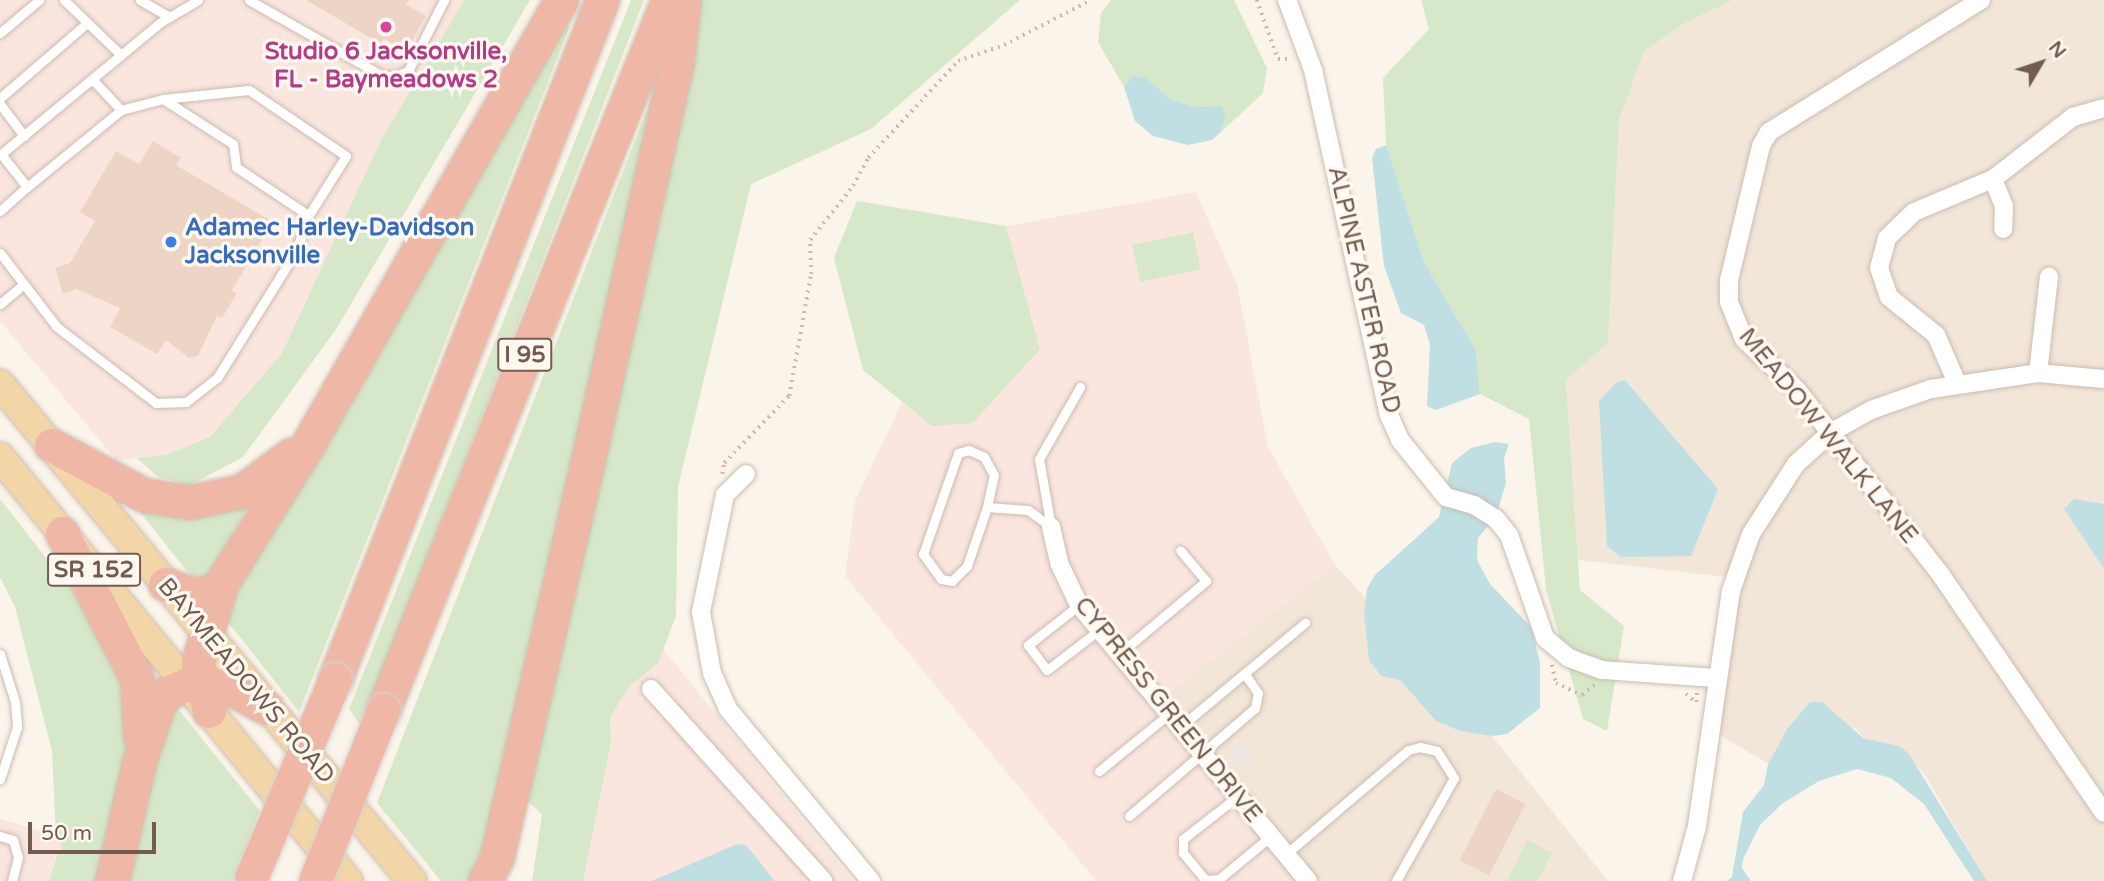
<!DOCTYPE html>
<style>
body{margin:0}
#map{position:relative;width:2104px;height:881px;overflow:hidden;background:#fbf4ea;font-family:"Varela Round",sans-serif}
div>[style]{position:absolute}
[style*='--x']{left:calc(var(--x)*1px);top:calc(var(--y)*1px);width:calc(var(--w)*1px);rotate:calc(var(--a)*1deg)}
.residential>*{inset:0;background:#f2e6d9}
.commercial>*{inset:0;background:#fae6df}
.industrial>*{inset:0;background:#ece7e2}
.round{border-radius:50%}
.green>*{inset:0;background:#d6e8c9;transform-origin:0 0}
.water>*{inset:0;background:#bfdfe3}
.building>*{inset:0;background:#eed4c4;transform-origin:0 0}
.path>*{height:3.5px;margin-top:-1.75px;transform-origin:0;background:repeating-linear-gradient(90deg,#d3b7a6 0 2px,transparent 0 7px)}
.roads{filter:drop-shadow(0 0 2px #ccbcb0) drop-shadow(0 0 2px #ccbcb0)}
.service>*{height:9px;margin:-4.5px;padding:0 4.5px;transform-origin:4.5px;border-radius:4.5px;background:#fff}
.minor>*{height:18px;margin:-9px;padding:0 9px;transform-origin:9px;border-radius:9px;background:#fff}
.primary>*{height:28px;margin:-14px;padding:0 14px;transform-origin:14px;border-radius:14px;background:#f3d6a8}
.motorway>*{height:33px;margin:-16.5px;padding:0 16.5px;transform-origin:16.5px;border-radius:16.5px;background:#efb8a6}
.bridges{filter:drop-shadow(0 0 2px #d8d1ce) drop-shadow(0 0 2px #d8d1ce)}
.motorway-bridge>*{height:33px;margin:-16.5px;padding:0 16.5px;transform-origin:16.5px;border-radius:16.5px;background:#efb8a6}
.dots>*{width:19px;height:19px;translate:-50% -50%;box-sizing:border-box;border:4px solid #fef8f0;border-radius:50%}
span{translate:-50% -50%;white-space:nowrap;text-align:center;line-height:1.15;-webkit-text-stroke:7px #fef8f0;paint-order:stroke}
.shield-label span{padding:2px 5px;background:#fef8f0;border:2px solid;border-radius:5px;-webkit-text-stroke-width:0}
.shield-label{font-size:23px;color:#745b4f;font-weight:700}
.hotel-label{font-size:24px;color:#b23c85;font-weight:700}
.shop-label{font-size:24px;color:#366cbe;font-weight:700}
.left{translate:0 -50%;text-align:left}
.street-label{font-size:24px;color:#745b4f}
.north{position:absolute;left:2006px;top:28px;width:70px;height:70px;-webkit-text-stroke:5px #fef8f0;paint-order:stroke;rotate:51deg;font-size:19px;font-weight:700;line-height:28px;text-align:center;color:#745b4f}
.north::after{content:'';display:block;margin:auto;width:24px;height:32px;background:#745b4f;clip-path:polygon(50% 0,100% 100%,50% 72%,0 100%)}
.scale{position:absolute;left:28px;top:822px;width:128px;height:32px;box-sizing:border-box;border:4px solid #745b4f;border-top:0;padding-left:9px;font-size:21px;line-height:24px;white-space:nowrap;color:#745b4f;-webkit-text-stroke:5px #fef8f0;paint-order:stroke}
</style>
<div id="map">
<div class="residential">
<div style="clip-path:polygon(1733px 0,2104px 0,2104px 881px,1987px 881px,1925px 775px,1899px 746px,1863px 738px,1856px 728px,1787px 729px,1768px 764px,1720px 735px,1731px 630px,1745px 579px,1578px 560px,1566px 380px,1608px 343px,1619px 120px,1644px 51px,1685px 23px)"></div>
<div style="clip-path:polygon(1335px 565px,1366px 598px,1369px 660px,1400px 680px,1436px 721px,1492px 736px,1608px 881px,1294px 881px,1150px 707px)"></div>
</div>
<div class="commercial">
<div style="clip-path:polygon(0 0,464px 0,380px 142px,282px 353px,210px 437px,165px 455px,116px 460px,0 321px)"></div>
<div style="clip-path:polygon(1196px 192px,1237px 284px,1268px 447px,1335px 565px,1150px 707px,1294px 881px,1096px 881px,845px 576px,855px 501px,902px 402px,932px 426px,1040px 349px,1006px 226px)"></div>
<div style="clip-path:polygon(663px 649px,853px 881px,583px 881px,611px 743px,610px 717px,630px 686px,658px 663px)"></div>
<div style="clip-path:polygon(0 819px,56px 835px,66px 858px,57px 852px,49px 881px,0 881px)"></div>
</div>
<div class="industrial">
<div class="round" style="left:1233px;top:744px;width:20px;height:20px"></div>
</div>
<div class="green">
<div style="clip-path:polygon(464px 0,530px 0,337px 328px,243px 457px,190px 485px,158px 477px,137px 458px,165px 455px,210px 437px,282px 353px,380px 142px)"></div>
<div style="clip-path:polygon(631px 0,644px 0,361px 726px,349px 709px)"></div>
<div style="clip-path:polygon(700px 0,1020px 0,871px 129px,751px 184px,678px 487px,676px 616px,658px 663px,630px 686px,610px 717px,611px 743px,583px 881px,532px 881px,542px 814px,525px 799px)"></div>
<div style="clip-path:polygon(1111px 0,1234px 0,1267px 68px,1263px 93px,1220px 133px,1226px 117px,1222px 106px,1195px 107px,1170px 99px,1145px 77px,1132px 76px,1124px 87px,1098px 42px,1101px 13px)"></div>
<div style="clip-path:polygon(1421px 0,1733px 0,1685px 23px,1644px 51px,1619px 120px,1608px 343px,1566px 380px,1580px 590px,1624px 626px,1607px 731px,1583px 719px,1546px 590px,1529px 419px,1480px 394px,1476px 350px,1424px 262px,1386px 145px,1383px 78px,1429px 29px)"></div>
<div style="clip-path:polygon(563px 24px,570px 26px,299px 712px,224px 617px,226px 610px)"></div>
<div style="clip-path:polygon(675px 38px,512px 753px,473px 881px,441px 881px,377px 803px)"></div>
<div style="clip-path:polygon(857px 201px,1006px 226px,1040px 349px,973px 423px,932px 426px,863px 370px,834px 258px)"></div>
<div style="left:1193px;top:232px;width:38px;height:62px;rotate:78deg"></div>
<div style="clip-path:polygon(252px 498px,208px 579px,197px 584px,140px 512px,143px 504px)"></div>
<div style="clip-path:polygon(0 499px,107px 636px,134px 714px,101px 881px,49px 881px,58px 852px,65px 857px,56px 835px,52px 751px,15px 607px,0 577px)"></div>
<div style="clip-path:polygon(172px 701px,260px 811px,233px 881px,121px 881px)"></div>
<div style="clip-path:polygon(1527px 840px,1552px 853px,1538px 881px,1507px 881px)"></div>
</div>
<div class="water">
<div style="clip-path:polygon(1132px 76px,1145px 77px,1170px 99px,1195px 107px,1222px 106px,1226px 116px,1220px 133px,1212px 140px,1188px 145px,1153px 136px,1135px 121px,1124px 87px)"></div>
<div style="clip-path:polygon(1386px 145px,1424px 262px,1476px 350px,1480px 394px,1436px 410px,1427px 406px,1430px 345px,1424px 325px,1401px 313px,1384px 266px,1372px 158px,1376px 149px)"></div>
<div style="clip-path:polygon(1625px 380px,1718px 489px,1691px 556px,1621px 557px,1607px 546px,1599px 401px,1617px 382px)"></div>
<div style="clip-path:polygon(1495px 442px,1509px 444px,1504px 458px,1506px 483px,1496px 516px,1478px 538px,1477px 560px,1490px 584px,1531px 627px,1540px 662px,1540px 708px,1507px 734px,1492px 736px,1460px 731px,1436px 721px,1400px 680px,1381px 676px,1369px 660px,1364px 613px,1367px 589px,1374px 576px,1439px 517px,1452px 463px,1471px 448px)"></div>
<div style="clip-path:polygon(2074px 499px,2104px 504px,2104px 569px,2064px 509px)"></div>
<div style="clip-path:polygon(1810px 702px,1822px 702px,1863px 738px,1899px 746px,1909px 754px,1987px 881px,1974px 881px,1924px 804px,1891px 778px,1857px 769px,1819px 781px,1783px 803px,1760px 825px,1743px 859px,1742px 868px,1751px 881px,1727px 881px,1732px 877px,1743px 812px,1764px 785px,1768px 764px,1787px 729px)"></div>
<div style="clip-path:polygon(737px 844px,746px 845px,775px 881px,652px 881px)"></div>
</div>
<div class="building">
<div style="clip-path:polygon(306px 0,409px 0,406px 4px,426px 16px,406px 51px,384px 39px,381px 44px)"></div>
<div style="clip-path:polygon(153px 141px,181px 158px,176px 165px,273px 222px,232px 290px,237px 293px,222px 318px,217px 316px,198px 356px,189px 358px,166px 340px,157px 354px,110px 327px,120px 308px,76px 289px,63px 294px,55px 268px,70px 263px,95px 221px,80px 212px,116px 151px,139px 164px)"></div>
<div style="left:1496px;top:789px;width:33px;height:80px;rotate:27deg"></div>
</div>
<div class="path">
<div style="--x:1257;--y:0;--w:63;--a:70.4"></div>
<div style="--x:1278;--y:59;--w:12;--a:0"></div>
<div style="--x:722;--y:474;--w:11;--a:-80"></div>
<div style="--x:724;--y:463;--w:93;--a:-45.9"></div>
<div style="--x:789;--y:396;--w:124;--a:-79.8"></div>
<div style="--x:811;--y:274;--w:34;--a:-92"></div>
<div style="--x:810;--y:240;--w:69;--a:-51.5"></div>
<div style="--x:853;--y:186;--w:32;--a:-62"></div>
<div style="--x:868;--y:158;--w:132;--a:-47.1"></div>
<div style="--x:958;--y:61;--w:49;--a:-19.2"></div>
<div style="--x:1004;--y:45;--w:98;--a:-27.3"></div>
<div style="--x:1552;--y:665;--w:18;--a:77"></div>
<div style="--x:1556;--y:683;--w:29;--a:25"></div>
<div style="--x:1582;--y:695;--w:16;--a:-40"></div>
<div style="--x:1686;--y:694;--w:13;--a:39"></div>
<div style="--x:1696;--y:702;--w:11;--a:-85"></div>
</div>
<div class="roads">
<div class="service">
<div style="--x:64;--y:0;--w:79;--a:44"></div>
<div style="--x:140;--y:0;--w:34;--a:30"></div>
<div style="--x:249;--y:0;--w:154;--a:29.6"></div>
<div style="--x:383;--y:76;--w:13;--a:0"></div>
<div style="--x:396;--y:76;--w:13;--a:-23"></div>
<div style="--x:408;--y:71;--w:80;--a:-63.1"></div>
<div style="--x:0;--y:33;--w:51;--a:-40.2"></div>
<div style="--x:0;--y:98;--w:115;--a:-40.8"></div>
<div style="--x:163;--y:99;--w:86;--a:-6"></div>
<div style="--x:249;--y:90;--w:117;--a:34.2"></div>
<div style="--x:346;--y:156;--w:77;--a:122.2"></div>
<div style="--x:0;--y:104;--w:40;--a:53"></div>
<div style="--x:0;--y:155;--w:209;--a:-39.6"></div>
<div style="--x:161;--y:22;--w:43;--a:-30.7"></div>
<div style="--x:27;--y:187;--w:122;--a:-39.3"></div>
<div style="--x:0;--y:211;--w:36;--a:-42"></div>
<div style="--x:27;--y:187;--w:42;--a:-128.2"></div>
<div style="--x:0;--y:253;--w:93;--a:52.4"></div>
<div style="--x:57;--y:327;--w:125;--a:37.5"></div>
<div style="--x:156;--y:403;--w:30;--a:-2"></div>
<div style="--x:186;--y:402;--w:39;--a:-38"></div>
<div style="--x:217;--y:378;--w:144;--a:-58.1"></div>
<div style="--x:293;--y:256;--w:33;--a:-67"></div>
<div style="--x:306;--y:226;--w:13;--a:-94"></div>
<div style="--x:305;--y:213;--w:83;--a:-146.3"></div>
<div style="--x:236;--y:167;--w:23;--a:-97"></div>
<div style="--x:233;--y:144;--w:83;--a:-147.3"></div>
<div style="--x:163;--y:99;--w:43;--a:165.3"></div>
<div style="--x:121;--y:110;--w:42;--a:-133.1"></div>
<div style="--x:0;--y:304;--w:31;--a:-40"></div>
<div style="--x:987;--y:507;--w:33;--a:-78"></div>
<div style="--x:994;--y:475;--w:21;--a:-119"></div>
<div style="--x:984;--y:457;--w:17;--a:-155"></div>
<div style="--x:969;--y:450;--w:11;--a:165"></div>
<div style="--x:958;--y:453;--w:107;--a:109.1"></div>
<div style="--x:923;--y:554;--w:31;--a:54"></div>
<div style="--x:941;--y:579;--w:11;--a:10"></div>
<div style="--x:952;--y:581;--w:21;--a:-45"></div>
<div style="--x:967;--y:566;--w:62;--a:-71.3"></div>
<div style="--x:987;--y:507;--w:41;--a:4.2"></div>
<div style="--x:1028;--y:510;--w:29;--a:36"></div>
<div style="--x:1051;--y:527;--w:69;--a:-100"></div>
<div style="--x:1039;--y:459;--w:83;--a:-60.3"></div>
<div style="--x:1079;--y:605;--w:65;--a:141.9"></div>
<div style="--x:1028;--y:645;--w:31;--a:53"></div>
<div style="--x:1047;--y:670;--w:66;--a:-37.6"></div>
<div style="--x:0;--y:654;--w:50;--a:72.6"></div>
<div style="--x:15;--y:702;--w:25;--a:85"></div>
<div style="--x:17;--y:727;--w:55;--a:108.1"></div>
<div style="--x:1119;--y:654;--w:114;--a:-40"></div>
<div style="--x:1206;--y:581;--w:40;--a:-130"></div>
<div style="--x:1180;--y:727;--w:163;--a:-39.8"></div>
<div style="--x:1099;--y:771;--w:90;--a:-39.2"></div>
<div style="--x:1238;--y:796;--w:70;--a:142"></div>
<div style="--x:1183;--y:839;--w:14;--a:90"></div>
<div style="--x:1183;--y:853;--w:35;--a:50"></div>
<div style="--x:1206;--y:880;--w:13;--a:-4"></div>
<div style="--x:1219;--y:879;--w:67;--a:-39.6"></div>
<div style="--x:1129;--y:816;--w:166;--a:-40.6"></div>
<div style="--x:1255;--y:708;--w:15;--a:-79"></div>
<div style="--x:1258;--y:693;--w:24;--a:-125"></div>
<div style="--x:0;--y:836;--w:14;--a:17"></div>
<div style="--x:13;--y:840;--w:18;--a:74"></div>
<div style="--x:18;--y:857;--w:25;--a:104"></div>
<div style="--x:1286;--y:854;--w:160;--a:-40.4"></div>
<div style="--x:1408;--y:750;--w:12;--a:-14"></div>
<div style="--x:1420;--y:747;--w:17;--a:13"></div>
<div style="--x:1437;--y:751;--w:32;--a:58"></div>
<div style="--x:1454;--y:778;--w:118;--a:119.4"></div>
</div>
<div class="minor">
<div style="--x:1287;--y:0;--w:75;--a:69.6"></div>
<div style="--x:1313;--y:70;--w:353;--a:77.6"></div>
<div style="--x:1389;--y:415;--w:27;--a:66"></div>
<div style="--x:1400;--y:440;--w:73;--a:51.1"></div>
<div style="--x:1446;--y:497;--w:29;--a:16"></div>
<div style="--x:1474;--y:505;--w:26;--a:32"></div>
<div style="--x:1496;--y:519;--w:21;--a:51"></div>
<div style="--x:1509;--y:535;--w:109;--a:70.7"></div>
<div style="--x:1545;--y:638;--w:31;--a:40"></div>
<div style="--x:1569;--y:658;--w:35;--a:20"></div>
<div style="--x:1602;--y:670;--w:115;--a:4"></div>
<div style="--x:1981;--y:0;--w:250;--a:148.1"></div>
<div style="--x:1769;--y:132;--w:16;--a:120"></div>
<div style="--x:1761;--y:146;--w:138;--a:103.4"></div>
<div style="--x:1729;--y:280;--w:22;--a:90"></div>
<div style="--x:1729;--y:302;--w:40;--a:68"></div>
<div style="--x:1744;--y:339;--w:74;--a:43.9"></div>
<div style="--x:1797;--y:390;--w:234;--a:52.1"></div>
<div style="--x:1941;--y:575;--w:288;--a:55.6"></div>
<div style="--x:1993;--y:179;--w:29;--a:68"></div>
<div style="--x:2004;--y:206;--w:23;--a:92"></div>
<div style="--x:2038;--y:373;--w:97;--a:-83.5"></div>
<div style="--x:1957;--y:383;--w:52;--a:-113.6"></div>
<div style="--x:1936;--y:335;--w:60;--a:-141"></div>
<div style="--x:1889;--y:297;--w:31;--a:-109"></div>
<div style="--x:1879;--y:268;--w:31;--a:-75"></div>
<div style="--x:1887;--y:238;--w:37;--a:-44"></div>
<div style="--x:1914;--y:212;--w:86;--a:-22.7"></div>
<div style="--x:1993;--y:179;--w:101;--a:-37.8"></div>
<div style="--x:2073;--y:117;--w:32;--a:-16"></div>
<div style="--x:746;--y:474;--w:30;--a:135"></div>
<div style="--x:725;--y:495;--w:119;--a:101.6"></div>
<div style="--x:701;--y:612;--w:62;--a:79.8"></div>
<div style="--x:712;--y:673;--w:39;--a:66"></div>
<div style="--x:728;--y:709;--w:224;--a:50.3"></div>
<div style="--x:1051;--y:527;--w:37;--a:77"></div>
<div style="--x:1059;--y:563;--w:47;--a:64.5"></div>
<div style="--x:1079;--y:605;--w:359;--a:50.3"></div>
<div style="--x:651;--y:689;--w:258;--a:48.1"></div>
<div style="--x:1682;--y:881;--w:57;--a:-74.7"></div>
<div style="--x:1697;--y:826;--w:237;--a:-81.8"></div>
<div style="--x:1731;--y:591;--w:60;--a:-70.7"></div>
<div style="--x:1751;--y:534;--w:83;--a:-57.3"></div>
<div style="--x:1796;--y:464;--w:46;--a:-42.4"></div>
<div style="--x:1830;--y:433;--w:47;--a:-29.3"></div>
<div style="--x:1871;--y:410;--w:64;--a:-19.3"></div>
<div style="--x:1931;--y:389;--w:108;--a:-8.5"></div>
<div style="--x:2038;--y:373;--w:66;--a:5.2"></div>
</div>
<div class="primary">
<div style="--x:0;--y:384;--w:646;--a:50.34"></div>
<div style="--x:0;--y:457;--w:549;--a:50.62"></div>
</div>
<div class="motorway">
<div style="--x:51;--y:445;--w:106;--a:28.3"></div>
<div style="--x:144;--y:495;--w:47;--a:8.7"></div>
<div style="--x:190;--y:502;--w:53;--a:-11.9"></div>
<div style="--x:242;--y:491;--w:61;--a:-36.3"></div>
<div style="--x:62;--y:533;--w:163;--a:62.7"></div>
<div style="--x:137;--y:678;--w:58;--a:87"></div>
<div style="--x:165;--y:584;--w:30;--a:21"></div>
<div style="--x:193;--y:595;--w:16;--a:-7"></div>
<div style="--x:209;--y:593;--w:15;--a:-37"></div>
<div style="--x:335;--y:679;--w:730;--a:-68.53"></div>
<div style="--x:383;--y:710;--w:765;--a:-68.13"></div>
<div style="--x:209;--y:711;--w:49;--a:-102.9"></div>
<div style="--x:198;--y:663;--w:82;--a:-73.8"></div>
<div style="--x:221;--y:584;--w:165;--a:-58.1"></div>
<div style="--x:308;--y:444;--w:511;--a:-60.32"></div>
<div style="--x:112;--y:881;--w:126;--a:-77.2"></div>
<div style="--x:140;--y:758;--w:58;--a:-70.9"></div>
<div style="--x:159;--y:703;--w:13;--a:-51"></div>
<div style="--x:167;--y:693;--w:22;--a:-24"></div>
<div style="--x:187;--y:684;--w:41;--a:4.2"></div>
<div style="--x:228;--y:687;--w:44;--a:28.3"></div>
<div style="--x:485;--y:881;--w:27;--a:-63"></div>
<div style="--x:497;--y:857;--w:431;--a:-77.1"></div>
<div style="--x:593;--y:437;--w:385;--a:-77.4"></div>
<div style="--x:677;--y:61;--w:61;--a:-83.5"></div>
</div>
</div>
<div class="bridges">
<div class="motorway-bridge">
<div style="--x:251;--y:878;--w:216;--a:-67.1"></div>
<div style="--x:315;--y:881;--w:184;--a:-68.3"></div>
</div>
</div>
<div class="dots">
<div style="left:386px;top:27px;background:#d1479c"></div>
<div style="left:171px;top:242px;background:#3f7fe0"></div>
</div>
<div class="shield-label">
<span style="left:525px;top:355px">I 95</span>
<span style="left:94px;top:570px">SR 152</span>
</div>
<div class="hotel-label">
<span style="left:386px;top:66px">Studio 6 Jacksonville,<br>FL - Baymeadows 2</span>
</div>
<div class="shop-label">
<span class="left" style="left:185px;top:242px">Adamec Harley-Davidson<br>Jacksonville</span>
</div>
<div class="street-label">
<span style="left:1364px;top:290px;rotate:77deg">ALPINE ASTER ROAD</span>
<span style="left:1828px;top:436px;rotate:51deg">MEADOW WALK LANE</span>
<span style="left:246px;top:681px;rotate:50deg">BAYMEADOWS ROAD</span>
<span style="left:1168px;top:710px;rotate:51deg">CYPRESS GREEN DRIVE</span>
</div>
<div class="north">N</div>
<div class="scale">50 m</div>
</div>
